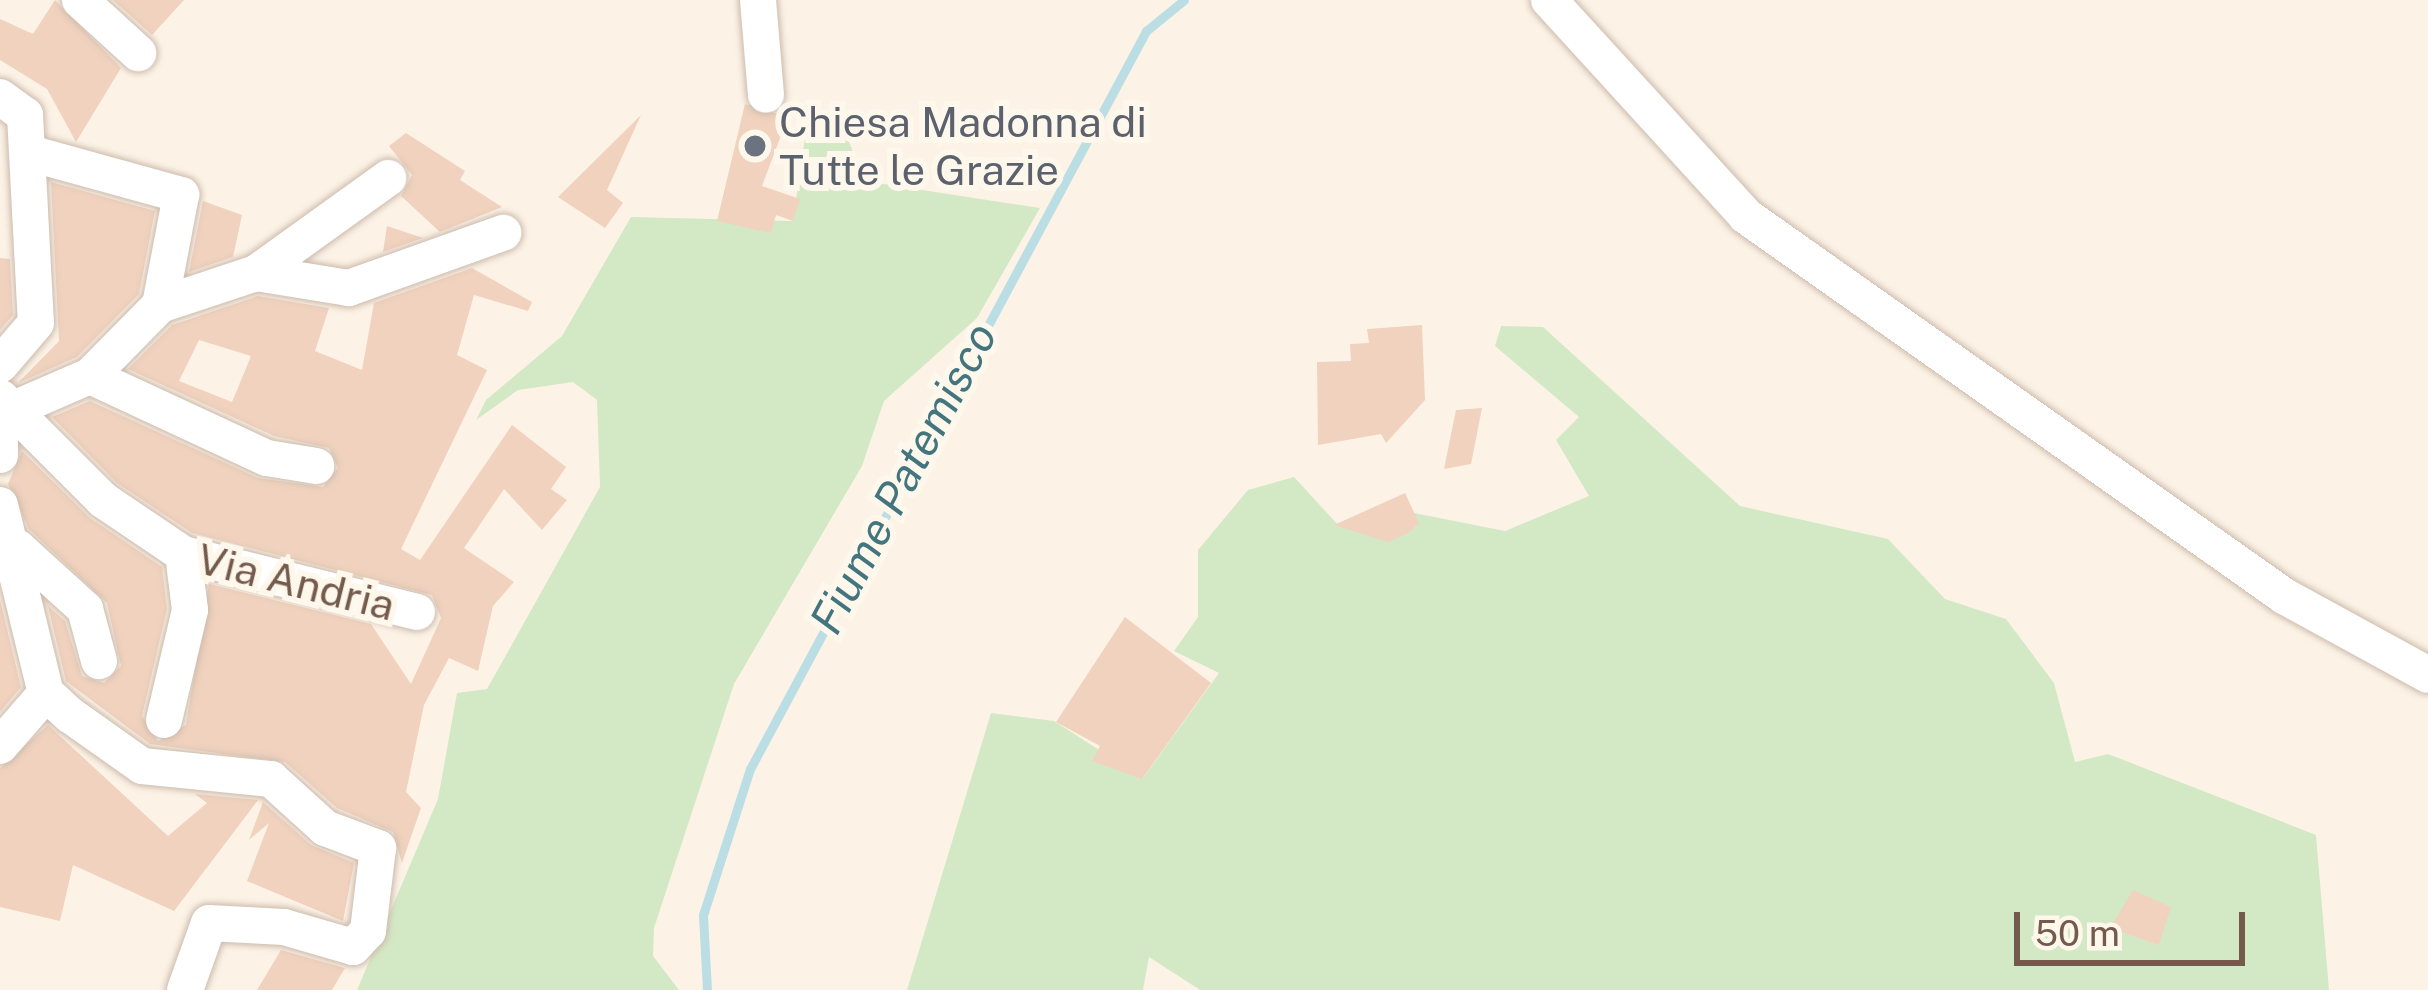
<!DOCTYPE html>
<style>
body{margin:0}
#map{position:relative;width:2428px;height:990px;overflow:hidden;background:#fcf3e6;font-family:"Public Sans",sans-serif}
div>[style]{position:absolute}
[style*='--x']{left:calc(var(--x)*1px);top:calc(var(--y)*1px);width:calc(var(--w)*1px);rotate:calc(var(--a)*1deg)}
.green>*{inset:0;background:#d3e9c5}
.stream>*{height:9px;margin:-4.5px;padding:0 4.5px;transform-origin:4.5px;border-radius:4.5px;background:#bbdee5}
.building>*{inset:0;background:#f0d2be}
.roads{filter:drop-shadow(0 0 3px #cdbbad) drop-shadow(0 0 3px #cdbbad)}
.minor>*{height:36px;margin:-18px;padding:0 18px;transform-origin:18px;border-radius:18px;background:#fff}
.dots>*{width:33px;height:33px;translate:-50% -50%;box-sizing:border-box;border:6px solid #fef7ec;border-radius:50%}
span{translate:-50% -50%;white-space:nowrap;text-align:center;line-height:1.15;-webkit-text-stroke:12px #fef7ec;paint-order:stroke}
.worship-label{font-size:42px;color:#5b616d}
.left{translate:0 -50%;text-align:left}
.street-label{font-size:42px;color:#745a4c}
.water-label{font-size:45px;color:#43757f;font-style:italic}
.scale{position:absolute;left:2014px;top:912px;width:231px;height:54px;box-sizing:border-box;border:6px solid #745a4c;border-top:0;padding-left:15px;font-size:36px;line-height:42px;white-space:nowrap;color:#745a4c;-webkit-text-stroke:9px #fef7ec;paint-order:stroke}
</style>
<div id="map">
<div class="green">
<div style="clip-path:polygon(806px 130px,848px 139px,864px 181px,1040px 208px,977px 318px,884px 401px,862px 466px,734px 684px,654px 928px,653px 956px,679px 990px,357px 990px,438px 799px,457px 693px,487px 689px,600px 487px,597px 400px,573px 382px,518px 390px,476px 420px,486px 400px,562px 336px,631px 217px,793px 221px)"></div>
<div style="clip-path:polygon(1501px 326px,1543px 327px,1740px 506px,1888px 539px,1945px 599px,2006px 619px,2054px 683px,2075px 762px,2108px 754px,2316px 835px,2329px 990px,1200px 990px,1149px 957px,1143px 990px,907px 990px,991px 713px,1054px 721px,1143px 778px,1219px 673px,1174px 651px,1198px 617px,1198px 550px,1248px 490px,1294px 477px,1340px 527px,1414px 513px,1505px 531px,1589px 496px,1556px 440px,1579px 417px,1495px 346px)"></div>
</div>
<div class="stream">
<div style="--x:707;--y:990;--w:75;--a:-93.1"></div>
<div style="--x:703;--y:915;--w:153;--a:-72.2"></div>
<div style="--x:750;--y:769;--w:838;--a:-61.78"></div>
<div style="--x:1146;--y:31;--w:49;--a:-39.2"></div>
</div>
<div class="building">
<div style="clip-path:polygon(55px 0,121px 68px,76px 142px,47px 89px,0 60px,0 19px,33px 34px)"></div>
<div style="clip-path:polygon(113px 0,184px 0,152px 35px)"></div>
<div style="clip-path:polygon(745px 104px,788px 117px,762px 186px,800px 199px,793px 221px,776px 215px,771px 233px,717px 221px)"></div>
<div style="clip-path:polygon(641px 115px,607px 190px,623px 203px,605px 228px,558px 197px)"></div>
<div style="clip-path:polygon(406px 133px,465px 171px,460px 180px,502px 207px,440px 232px,401px 196px,412px 175px,389px 146px)"></div>
<div style="clip-path:polygon(51px 182px,155px 211px,139px 294px,77px 357px,18px 383px,59px 341px)"></div>
<div style="clip-path:polygon(203px 201px,242px 215px,233px 257px,189px 272px)"></div>
<div style="clip-path:polygon(387px 226px,423px 238px,383px 252px)"></div>
<div style="clip-path:polygon(0 258px,10px 259px,13px 315px,0 330px)"></div>
<div style="clip-path:polygon(evenodd,472px 268px,532px 302px,528px 311px,474px 295px,457px 355px,487px 370px,401px 549px,420px 560px,512px 425px,566px 467px,551px 489px,567px 500px,542px 530px,504px 489px,464px 548px,514px 582px,493px 606px,478px 671px,449px 658px,424px 705px,406px 792px,421px 808px,402px 863px,393px 832px,337px 808px,285px 762px,150px 744px,66px 681px,48px 606px,65px 621px,82px 676px,104px 683px,121px 666px,107px 603px,29px 529px,8px 484px,22px 451px,90px 518px,162px 567px,167px 609px,142px 716px,158px 741px,186px 725px,209px 584px,371px 624px,411px 684px,441px 618px,432px 595px,192px 533px,117px 483px,52px 417px,90px 401px,258px 478px,323px 487px,338px 468px,329px 448px,274px 436px,128px 369px,172px 325px,258px 296px,329px 308px,315px 351px,362px 370px,374px 303px,472px 268px,199px 340px,251px 356px,232px 402px,179px 381px,199px 340px)"></div>
<div style="clip-path:polygon(1422px 325px,1425px 400px,1386px 443px,1381px 434px,1318px 445px,1317px 362px,1351px 361px,1350px 344px,1369px 343px,1367px 329px)"></div>
<div style="clip-path:polygon(1482px 408px,1471px 464px,1444px 469px,1456px 410px)"></div>
<div style="clip-path:polygon(1405px 493px,1419px 523px,1408px 533px,1388px 542px,1334px 525px)"></div>
<div style="clip-path:polygon(0 600px,21px 687px,0 712px)"></div>
<div style="clip-path:polygon(1125px 617px,1211px 683px,1142px 779px,1092px 761px,1100px 746px,1056px 722px)"></div>
<div style="clip-path:polygon(48px 725px,168px 836px,207px 803px,195px 794px,258px 800px,174px 911px,73px 865px,60px 921px,0 907px,0 768px)"></div>
<div style="clip-path:polygon(263px 802px,311px 845px,354px 863px,343px 921px,247px 881px,269px 823px,249px 840px)"></div>
<div style="clip-path:polygon(2133px 890px,2171px 907px,2159px 945px,2110px 928px)"></div>
<div style="clip-path:polygon(281px 950px,345px 968px,332px 990px,257px 990px)"></div>
</div>
<div class="roads">
<div class="minor">
<div style="--x:80;--y:0;--w:79;--a:42.4"></div>
<div style="--x:758;--y:0;--w:95;--a:85.2"></div>
<div style="--x:1549;--y:0;--w:292;--a:47.6"></div>
<div style="--x:1746;--y:216;--w:659;--a:35.23"></div>
<div style="--x:2284;--y:596;--w:164;--a:28.7"></div>
<div style="--x:0;--y:97;--w:31;--a:36"></div>
<div style="--x:25;--y:115;--w:208;--a:87"></div>
<div style="--x:36;--y:323;--w:55;--a:130.6"></div>
<div style="--x:29;--y:153;--w:158;--a:15.4"></div>
<div style="--x:181;--y:195;--w:112;--a:100.8"></div>
<div style="--x:256;--y:273;--w:163;--a:-35.7"></div>
<div style="--x:90;--y:376;--w:195;--a:24.9"></div>
<div style="--x:267;--y:458;--w:50;--a:9.3"></div>
<div style="--x:1;--y:398;--w:144;--a:45"></div>
<div style="--x:103;--y:500;--w:97;--a:34"></div>
<div style="--x:183;--y:554;--w:241;--a:13.9"></div>
<div style="--x:16;--y:408;--w:81;--a:-23.4"></div>
<div style="--x:90;--y:376;--w:100;--a:-45.4"></div>
<div style="--x:160;--y:305;--w:101;--a:-18.4"></div>
<div style="--x:256;--y:273;--w:94;--a:9.2"></div>
<div style="--x:349;--y:288;--w:164;--a:-19.7"></div>
<div style="--x:0;--y:420;--w:35;--a:90"></div>
<div style="--x:0;--y:505;--w:194;--a:76.3"></div>
<div style="--x:46;--y:693;--w:33;--a:43"></div>
<div style="--x:70;--y:715;--w:88;--a:35.3"></div>
<div style="--x:142;--y:766;--w:130;--a:5.8"></div>
<div style="--x:271;--y:779;--w:73;--a:42.2"></div>
<div style="--x:325;--y:828;--w:57;--a:20.7"></div>
<div style="--x:378;--y:848;--w:84;--a:96.9"></div>
<div style="--x:368;--y:931;--w:22;--a:133"></div>
<div style="--x:353;--y:947;--w:72;--a:-163.8"></div>
<div style="--x:284;--y:927;--w:75;--a:-176.9"></div>
<div style="--x:209;--y:923;--w:71;--a:109.7"></div>
<div style="--x:11;--y:559;--w:13;--a:-58"></div>
<div style="--x:18;--y:548;--w:91;--a:42.3"></div>
<div style="--x:85;--y:609;--w:54;--a:74.9"></div>
<div style="--x:164;--y:720;--w:113;--a:-76.7"></div>
<div style="--x:190;--y:610;--w:56;--a:-97.1"></div>
<div style="--x:0;--y:746;--w:70;--a:-49"></div>
</div>
</div>
<div class="dots">
<div style="left:755px;top:146px;background:#6b7280"></div>
</div>
<div class="worship-label">
<span class="left" style="left:779px;top:146px">Chiesa Madonna di<br>Tutte le Grazie</span>
</div>
<div class="street-label">
<span style="left:296px;top:582px;rotate:14deg">Via Andria</span>
</div>
<div class="water-label">
<span style="left:903px;top:478px;rotate:-62deg">Fiume Patemisco</span>
</div>
<div class="scale">50 m</div>
</div>
